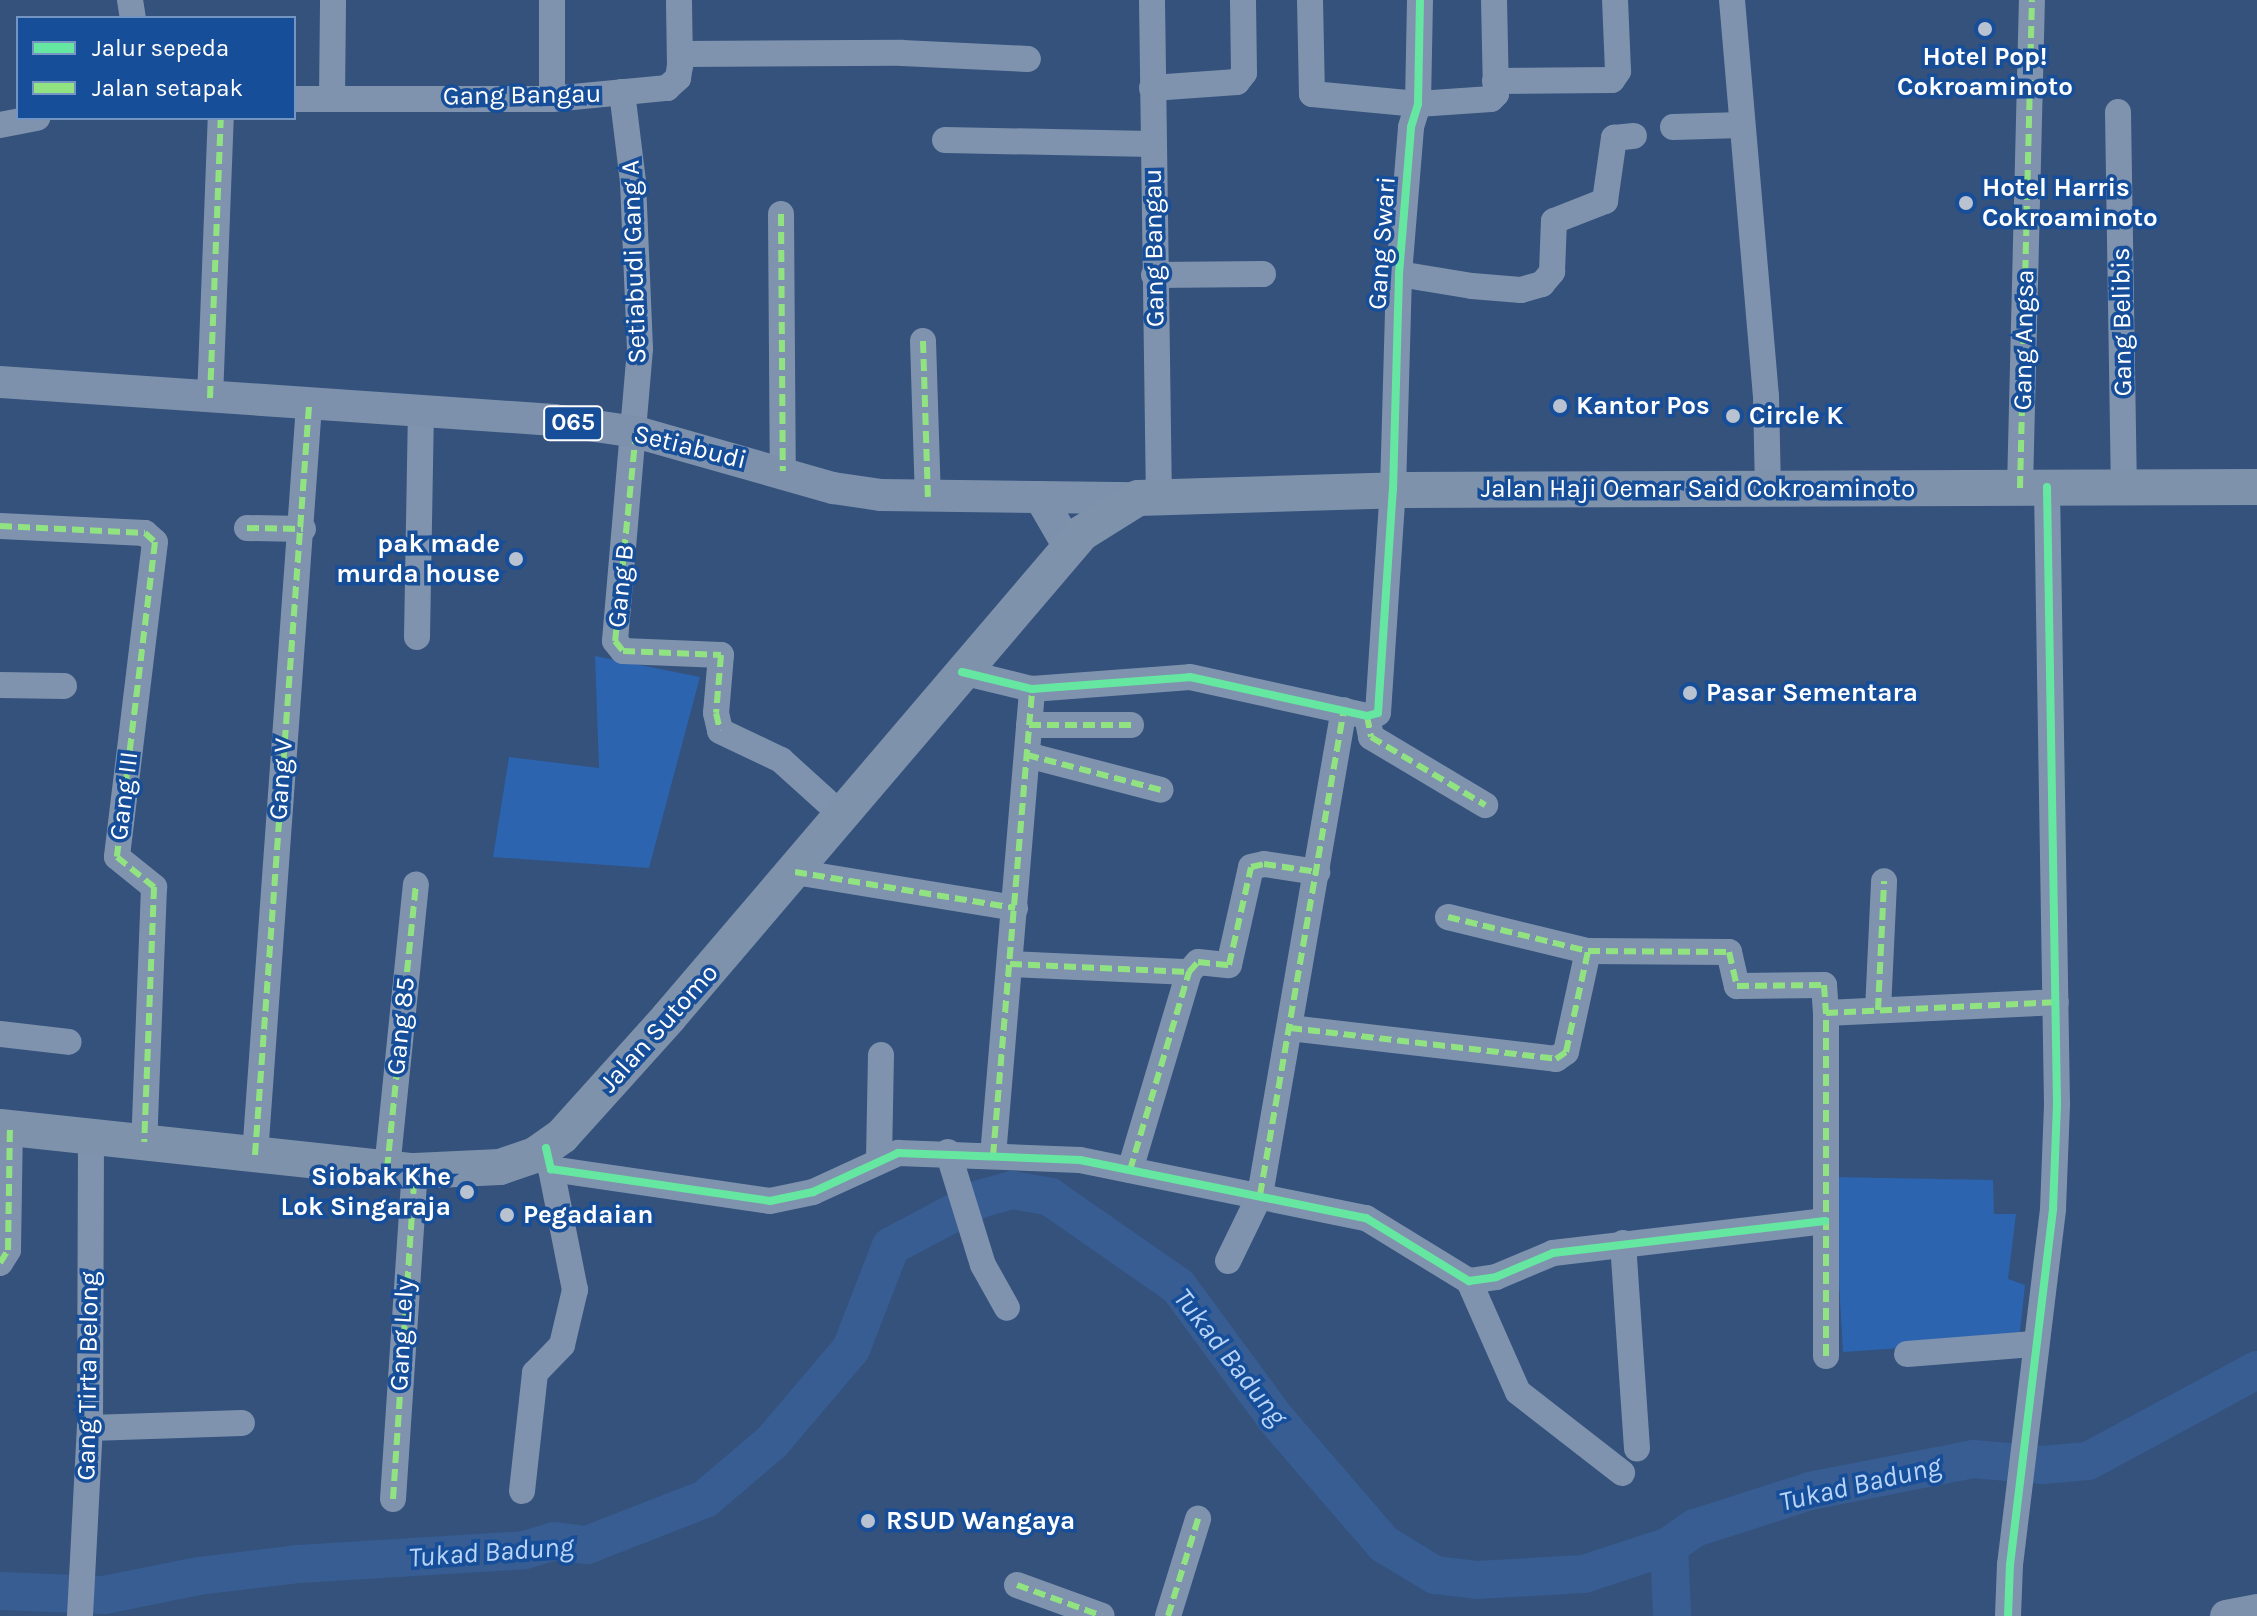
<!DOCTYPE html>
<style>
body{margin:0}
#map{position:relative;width:2257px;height:1616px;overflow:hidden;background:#34527c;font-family:Karla,sans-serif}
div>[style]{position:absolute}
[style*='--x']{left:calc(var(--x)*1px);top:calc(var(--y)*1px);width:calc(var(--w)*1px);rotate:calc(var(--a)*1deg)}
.green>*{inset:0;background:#2c64af}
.river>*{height:38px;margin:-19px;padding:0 19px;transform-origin:19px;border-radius:19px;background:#385d93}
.minor>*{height:26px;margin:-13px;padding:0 13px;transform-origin:13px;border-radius:13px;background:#7f93ae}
.major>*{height:32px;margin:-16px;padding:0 16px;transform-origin:16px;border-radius:16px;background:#7d91ac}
.highway>*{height:36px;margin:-18px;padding:0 18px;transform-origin:18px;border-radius:18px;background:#7f92ac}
.quiet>*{height:6px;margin-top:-3px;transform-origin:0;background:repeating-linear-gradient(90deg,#91e382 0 12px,transparent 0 18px)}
.cycleway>*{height:8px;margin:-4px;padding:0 4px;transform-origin:4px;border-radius:4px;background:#66e7a1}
.dots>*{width:22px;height:22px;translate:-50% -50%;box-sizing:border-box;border:4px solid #174e99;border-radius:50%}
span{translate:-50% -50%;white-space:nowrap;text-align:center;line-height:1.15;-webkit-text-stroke:7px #174e99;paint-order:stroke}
.shield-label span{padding:2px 6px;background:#174e99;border:2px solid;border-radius:6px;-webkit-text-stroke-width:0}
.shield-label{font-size:24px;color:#fff;font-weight:700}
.poi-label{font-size:26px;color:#fff;font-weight:700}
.left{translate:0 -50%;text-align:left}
.right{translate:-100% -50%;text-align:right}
.street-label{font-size:26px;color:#fff}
.water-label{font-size:28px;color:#b8d4f8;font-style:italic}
.legend{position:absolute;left:16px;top:16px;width:280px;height:104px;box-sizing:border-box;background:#174e99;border:2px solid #7495c2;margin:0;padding:10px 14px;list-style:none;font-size:24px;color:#fff}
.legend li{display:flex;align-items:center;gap:16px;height:40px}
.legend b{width:40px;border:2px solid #7495c2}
</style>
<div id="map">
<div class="green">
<div style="clip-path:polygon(595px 656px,700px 677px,649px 868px,493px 857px,509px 757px,599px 768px)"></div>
<div style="clip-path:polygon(1833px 1177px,1993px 1180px,1994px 1214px,2016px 1214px,2008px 1279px,2025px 1285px,2019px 1340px,1843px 1352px)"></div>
</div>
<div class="river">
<div style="--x:1669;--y:1546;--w:70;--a:87.5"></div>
<div style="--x:0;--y:1591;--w:104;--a:2.2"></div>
<div style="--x:104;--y:1595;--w:96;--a:-11.4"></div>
<div style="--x:198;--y:1576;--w:102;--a:-6.8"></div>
<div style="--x:299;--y:1564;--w:226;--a:-3.5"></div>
<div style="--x:525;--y:1550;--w:30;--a:-17"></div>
<div style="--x:554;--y:1541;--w:33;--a:7"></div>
<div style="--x:587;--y:1545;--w:127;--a:-21.3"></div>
<div style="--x:705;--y:1499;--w:88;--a:-40.4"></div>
<div style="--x:772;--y:1442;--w:122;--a:-49.7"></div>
<div style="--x:851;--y:1349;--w:110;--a:-68.8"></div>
<div style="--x:891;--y:1246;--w:101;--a:-27.8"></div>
<div style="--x:980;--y:1199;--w:33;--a:-16"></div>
<div style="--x:1012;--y:1190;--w:39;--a:10"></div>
<div style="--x:1050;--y:1197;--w:156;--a:34.8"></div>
<div style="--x:1178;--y:1286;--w:165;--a:53.6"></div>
<div style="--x:1276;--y:1419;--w:165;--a:49.2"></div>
<div style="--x:1384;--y:1544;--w:60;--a:31.3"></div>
<div style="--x:1435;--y:1575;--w:42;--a:6.8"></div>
<div style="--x:1477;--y:1580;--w:107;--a:-3.2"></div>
<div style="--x:1584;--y:1574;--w:89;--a:-18.2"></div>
<div style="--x:1669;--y:1546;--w:32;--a:-35"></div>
<div style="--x:1695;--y:1528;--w:121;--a:-17.8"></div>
<div style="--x:1810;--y:1491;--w:166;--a:-11.1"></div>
<div style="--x:1973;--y:1459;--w:69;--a:5"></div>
<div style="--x:2042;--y:1465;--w:46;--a:-5"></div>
<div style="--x:2088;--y:1461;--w:192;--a:-28.3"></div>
</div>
<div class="minor">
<div style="--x:130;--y:0;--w:18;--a:81"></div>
<div style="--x:552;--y:0;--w:99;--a:90"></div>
<div style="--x:1152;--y:0;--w:495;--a:89.2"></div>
<div style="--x:1310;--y:0;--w:94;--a:88.8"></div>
<div style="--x:1312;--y:94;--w:106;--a:5.4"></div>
<div style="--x:1418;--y:104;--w:73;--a:-3.9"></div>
<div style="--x:1491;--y:99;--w:7;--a:-45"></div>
<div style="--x:1496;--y:94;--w:94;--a:-91.2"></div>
<div style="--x:1732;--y:0;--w:397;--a:85.1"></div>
<div style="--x:1766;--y:396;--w:92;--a:88.8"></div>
<div style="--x:680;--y:54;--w:222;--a:-0.3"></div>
<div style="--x:902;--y:53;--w:126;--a:2.7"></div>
<div style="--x:1495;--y:81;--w:117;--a:-0.5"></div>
<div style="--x:1612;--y:80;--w:11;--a:-56"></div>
<div style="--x:1618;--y:71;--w:71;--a:-92.4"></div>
<div style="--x:1152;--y:88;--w:85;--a:-4"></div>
<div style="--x:1237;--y:82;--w:11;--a:-52"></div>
<div style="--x:1244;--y:73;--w:73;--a:-90.8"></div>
<div style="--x:622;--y:92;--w:91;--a:83"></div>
<div style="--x:633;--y:182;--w:167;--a:87.6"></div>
<div style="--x:640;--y:349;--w:293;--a:94.9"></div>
<div style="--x:615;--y:641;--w:13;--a:51"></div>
<div style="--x:623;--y:651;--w:98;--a:2.3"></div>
<div style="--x:721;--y:655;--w:58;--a:94.9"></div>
<div style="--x:716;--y:713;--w:18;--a:77"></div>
<div style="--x:720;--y:731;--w:68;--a:25.4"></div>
<div style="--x:781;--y:760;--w:84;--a:42.1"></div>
<div style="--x:294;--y:99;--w:258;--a:0"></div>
<div style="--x:552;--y:99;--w:116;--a:-5.5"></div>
<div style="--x:667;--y:88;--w:15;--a:-42"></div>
<div style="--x:678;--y:78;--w:12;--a:-81"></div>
<div style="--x:680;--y:66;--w:66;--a:-90.9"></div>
<div style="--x:332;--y:99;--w:99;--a:-89.4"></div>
<div style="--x:2118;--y:112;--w:373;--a:89.1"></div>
<div style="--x:0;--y:125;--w:38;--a:-11"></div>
<div style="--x:1673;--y:127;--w:69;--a:-1.7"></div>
<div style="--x:945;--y:140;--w:207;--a:1.1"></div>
<div style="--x:781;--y:214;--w:257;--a:89.6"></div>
<div style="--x:1399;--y:274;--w:74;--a:9.3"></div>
<div style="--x:1472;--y:286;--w:49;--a:4.7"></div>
<div style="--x:1521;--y:290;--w:22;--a:-16"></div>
<div style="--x:1542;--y:284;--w:16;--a:-50"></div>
<div style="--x:1552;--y:272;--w:51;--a:-87.8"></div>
<div style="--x:1554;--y:221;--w:55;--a:-21.4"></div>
<div style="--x:1605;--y:201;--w:64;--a:-81.9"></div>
<div style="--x:1614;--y:138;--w:20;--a:-6"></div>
<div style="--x:1154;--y:275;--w:109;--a:-0.5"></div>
<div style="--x:923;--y:341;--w:156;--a:88.2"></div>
<div style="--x:210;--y:398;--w:280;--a:-87.8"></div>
<div style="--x:2020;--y:488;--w:488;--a:-88.6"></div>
<div style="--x:0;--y:526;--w:145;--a:2.8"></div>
<div style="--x:145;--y:533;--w:13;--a:42"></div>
<div style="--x:155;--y:542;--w:317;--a:96.9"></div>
<div style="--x:117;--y:857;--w:48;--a:39"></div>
<div style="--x:154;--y:887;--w:255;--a:92.2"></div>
<div style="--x:247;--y:528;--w:56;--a:1"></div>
<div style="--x:417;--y:637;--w:225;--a:-89"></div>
<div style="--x:962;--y:672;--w:72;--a:13.7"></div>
<div style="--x:1032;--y:689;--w:158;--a:-4.3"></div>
<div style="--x:1190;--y:677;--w:181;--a:12.4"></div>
<div style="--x:1367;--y:716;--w:11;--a:-15"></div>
<div style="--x:1378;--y:713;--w:224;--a:-86.2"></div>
<div style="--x:1393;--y:490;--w:216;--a:-88.4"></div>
<div style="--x:1399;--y:274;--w:147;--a:-85.3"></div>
<div style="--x:1411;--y:127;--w:24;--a:-73"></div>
<div style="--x:1418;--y:104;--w:104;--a:-88.9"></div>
<div style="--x:0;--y:685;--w:64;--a:0.9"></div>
<div style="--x:1367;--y:716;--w:21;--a:79"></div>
<div style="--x:1371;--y:737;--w:133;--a:30.8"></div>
<div style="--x:1029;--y:725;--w:102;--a:0"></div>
<div style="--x:1027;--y:755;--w:138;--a:14.6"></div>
<div style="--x:795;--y:872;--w:223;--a:9.3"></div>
<div style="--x:1448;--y:917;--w:144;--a:13.7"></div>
<div style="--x:1588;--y:951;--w:141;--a:0.4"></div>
<div style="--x:1729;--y:952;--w:35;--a:77"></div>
<div style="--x:1737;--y:986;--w:87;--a:-0.7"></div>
<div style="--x:1824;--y:985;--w:28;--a:86"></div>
<div style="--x:1010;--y:964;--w:179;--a:2.6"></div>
<div style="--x:1878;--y:1010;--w:129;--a:-87.3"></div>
<div style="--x:1290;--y:1028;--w:268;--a:6.6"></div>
<div style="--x:1556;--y:1059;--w:12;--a:-35"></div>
<div style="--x:1566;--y:1052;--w:103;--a:-77.7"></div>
<div style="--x:0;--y:1034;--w:69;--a:6.6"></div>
<div style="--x:546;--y:1148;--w:22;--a:77"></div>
<div style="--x:551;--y:1169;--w:221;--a:8.3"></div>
<div style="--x:770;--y:1201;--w:44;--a:-11.8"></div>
<div style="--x:813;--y:1192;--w:94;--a:-24.6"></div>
<div style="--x:898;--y:1153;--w:182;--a:2.2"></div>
<div style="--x:1080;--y:1160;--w:292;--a:11.5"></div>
<div style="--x:1366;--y:1218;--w:121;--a:31.5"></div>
<div style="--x:1469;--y:1281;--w:27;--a:-8"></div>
<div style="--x:1496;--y:1277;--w:62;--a:-22.8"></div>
<div style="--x:1553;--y:1253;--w:274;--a:-6.7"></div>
<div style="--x:948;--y:1152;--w:118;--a:72.8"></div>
<div style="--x:983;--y:1265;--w:49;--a:60.8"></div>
<div style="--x:255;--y:1155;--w:752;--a:-85.88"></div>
<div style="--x:993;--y:1156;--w:469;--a:-85.2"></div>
<div style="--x:879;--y:1159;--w:104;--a:-88.9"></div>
<div style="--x:387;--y:1169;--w:286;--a:-84.2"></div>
<div style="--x:1130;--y:1170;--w:207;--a:-73.4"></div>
<div style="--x:1189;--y:972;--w:13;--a:-48"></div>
<div style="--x:1198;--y:962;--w:31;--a:6"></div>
<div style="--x:1229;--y:965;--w:100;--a:-77.3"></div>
<div style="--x:1251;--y:867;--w:13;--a:-13"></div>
<div style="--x:1264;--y:864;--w:54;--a:8.6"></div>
<div style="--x:1623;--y:1243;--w:206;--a:86.1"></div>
<div style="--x:1228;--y:1261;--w:73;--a:-64.1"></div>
<div style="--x:1260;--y:1195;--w:492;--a:-80.2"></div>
<div style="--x:0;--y:1263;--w:15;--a:-58"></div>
<div style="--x:8;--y:1250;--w:122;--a:-89.1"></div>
<div style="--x:1469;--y:1281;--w:121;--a:66.2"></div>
<div style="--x:1518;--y:1392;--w:132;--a:37.9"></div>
<div style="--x:1907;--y:1354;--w:127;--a:-4.5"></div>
<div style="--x:1826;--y:1356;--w:343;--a:-90"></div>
<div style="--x:1826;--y:1013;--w:230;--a:-2.7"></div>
<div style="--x:90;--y:1428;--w:152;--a:-1.9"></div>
<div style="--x:522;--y:1491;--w:119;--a:-83.7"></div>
<div style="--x:535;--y:1373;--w:39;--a:-46"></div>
<div style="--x:562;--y:1345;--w:57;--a:-76.7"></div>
<div style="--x:575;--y:1290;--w:123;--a:-101.2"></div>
<div style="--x:393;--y:1499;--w:329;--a:-86.2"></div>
<div style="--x:1017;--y:1585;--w:90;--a:20"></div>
<div style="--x:80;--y:1616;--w:188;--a:-87"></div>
<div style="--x:90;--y:1428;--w:292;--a:-89.8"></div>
<div style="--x:1168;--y:1616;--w:102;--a:-72.8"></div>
<div style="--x:2008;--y:1616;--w:51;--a:-87.8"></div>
<div style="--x:2010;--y:1565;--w:359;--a:-83.1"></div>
<div style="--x:2053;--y:1209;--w:105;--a:-87.8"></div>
<div style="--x:2057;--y:1104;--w:617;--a:-90.93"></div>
</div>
<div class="major">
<div style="--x:0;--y:382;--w:555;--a:3.92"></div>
<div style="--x:554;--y:420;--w:83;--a:8.3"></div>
<div style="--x:636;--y:432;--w:205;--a:15.9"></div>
<div style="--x:833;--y:488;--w:49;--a:8.3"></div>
<div style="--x:881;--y:495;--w:257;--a:0.7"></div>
<div style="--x:1040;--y:497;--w:58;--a:59.9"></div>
<div style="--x:2226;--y:1616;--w:32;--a:-11"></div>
</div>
<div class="highway">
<div style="--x:0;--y:1127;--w:417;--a:6.1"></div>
<div style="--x:415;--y:1171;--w:85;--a:-2.7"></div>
<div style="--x:500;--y:1167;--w:37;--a:-19"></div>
<div style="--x:535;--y:1155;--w:33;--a:-35"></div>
<div style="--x:562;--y:1136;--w:160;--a:-48"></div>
<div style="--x:669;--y:1017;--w:636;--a:-49.53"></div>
<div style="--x:1082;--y:533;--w:66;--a:-32"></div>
<div style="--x:1138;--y:498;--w:267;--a:-1.7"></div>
<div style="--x:1405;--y:490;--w:852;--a:-0.2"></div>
</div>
<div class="quiet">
<div style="--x:781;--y:214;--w:257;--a:89.6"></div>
<div style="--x:923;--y:341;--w:156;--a:88.2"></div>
<div style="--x:210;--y:398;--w:280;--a:-87.8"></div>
<div style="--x:636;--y:432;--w:210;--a:95.7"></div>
<div style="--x:615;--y:641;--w:13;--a:51"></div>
<div style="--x:623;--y:651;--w:98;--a:2.3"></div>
<div style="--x:721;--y:655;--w:58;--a:94.9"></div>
<div style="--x:716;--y:713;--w:18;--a:77"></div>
<div style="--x:2020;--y:488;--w:488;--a:-88.6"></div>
<div style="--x:0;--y:526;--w:145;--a:2.8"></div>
<div style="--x:145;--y:533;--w:13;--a:42"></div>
<div style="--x:155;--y:542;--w:317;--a:96.9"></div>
<div style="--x:117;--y:857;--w:48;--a:39"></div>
<div style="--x:154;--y:887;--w:255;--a:92.2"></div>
<div style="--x:247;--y:528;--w:56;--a:1"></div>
<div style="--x:1367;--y:716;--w:21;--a:79"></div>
<div style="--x:1371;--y:737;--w:133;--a:30.8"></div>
<div style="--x:1029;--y:725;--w:102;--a:0"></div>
<div style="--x:1027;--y:755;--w:138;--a:14.6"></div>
<div style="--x:795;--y:872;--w:223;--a:9.3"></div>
<div style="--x:1448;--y:917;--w:144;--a:13.7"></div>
<div style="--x:1588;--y:951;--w:141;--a:0.4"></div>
<div style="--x:1729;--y:952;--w:35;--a:77"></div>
<div style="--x:1737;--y:986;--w:87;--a:-0.7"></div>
<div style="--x:1824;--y:985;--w:28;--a:86"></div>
<div style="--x:1010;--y:964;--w:179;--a:2.6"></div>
<div style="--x:1878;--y:1010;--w:129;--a:-87.3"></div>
<div style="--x:1290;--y:1028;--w:268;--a:6.6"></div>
<div style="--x:1556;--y:1059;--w:12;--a:-35"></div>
<div style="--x:1566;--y:1052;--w:103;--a:-77.7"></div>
<div style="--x:255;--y:1155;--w:752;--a:-85.88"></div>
<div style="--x:993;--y:1156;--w:469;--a:-85.2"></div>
<div style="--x:387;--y:1169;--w:286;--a:-84.2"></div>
<div style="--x:1130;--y:1170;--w:207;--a:-73.4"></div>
<div style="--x:1189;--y:972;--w:13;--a:-48"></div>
<div style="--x:1198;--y:962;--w:31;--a:6"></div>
<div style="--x:1229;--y:965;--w:100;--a:-77.3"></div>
<div style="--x:1251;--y:867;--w:13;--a:-13"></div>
<div style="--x:1264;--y:864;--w:54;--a:8.6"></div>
<div style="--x:1260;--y:1195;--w:492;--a:-80.2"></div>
<div style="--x:0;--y:1263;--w:15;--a:-58"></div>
<div style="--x:8;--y:1250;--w:122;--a:-89.1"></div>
<div style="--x:1826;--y:1356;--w:343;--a:-90"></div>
<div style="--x:1826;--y:1013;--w:230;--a:-2.7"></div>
<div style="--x:393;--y:1499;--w:329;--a:-86.2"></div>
<div style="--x:1017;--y:1585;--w:90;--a:20"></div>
<div style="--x:1168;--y:1616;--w:102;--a:-72.8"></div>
</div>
<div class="cycleway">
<div style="--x:962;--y:672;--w:72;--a:13.7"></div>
<div style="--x:1032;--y:689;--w:158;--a:-4.3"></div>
<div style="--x:1190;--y:677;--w:181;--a:12.4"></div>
<div style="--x:1367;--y:716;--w:11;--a:-15"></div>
<div style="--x:1378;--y:713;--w:224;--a:-86.2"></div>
<div style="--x:1393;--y:490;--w:216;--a:-88.4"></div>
<div style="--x:1399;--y:274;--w:147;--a:-85.3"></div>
<div style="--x:1411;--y:127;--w:24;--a:-73"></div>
<div style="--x:1418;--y:104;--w:104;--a:-88.9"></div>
<div style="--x:546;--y:1148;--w:22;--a:77"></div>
<div style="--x:551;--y:1169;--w:221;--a:8.3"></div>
<div style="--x:770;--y:1201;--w:44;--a:-11.8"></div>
<div style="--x:813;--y:1192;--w:94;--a:-24.6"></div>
<div style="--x:898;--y:1153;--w:182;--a:2.2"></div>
<div style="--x:1080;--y:1160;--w:292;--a:11.5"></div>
<div style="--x:1366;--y:1218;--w:121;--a:31.5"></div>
<div style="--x:1469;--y:1281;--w:27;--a:-8"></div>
<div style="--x:1496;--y:1277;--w:62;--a:-22.8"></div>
<div style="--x:1553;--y:1253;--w:274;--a:-6.7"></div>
<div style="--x:2008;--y:1616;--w:51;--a:-87.8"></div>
<div style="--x:2010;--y:1565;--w:359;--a:-83.1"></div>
<div style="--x:2053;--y:1209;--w:105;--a:-87.8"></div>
<div style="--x:2057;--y:1104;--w:617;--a:-90.93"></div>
</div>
<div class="dots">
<div style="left:1985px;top:29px;background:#b8c2d1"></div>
<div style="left:1966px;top:203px;background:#b8c2d1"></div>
<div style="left:1560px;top:406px;background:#b8c2d1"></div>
<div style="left:1733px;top:416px;background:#b8c2d1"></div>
<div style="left:516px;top:559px;background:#b8c2d1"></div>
<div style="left:1690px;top:693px;background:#b8c2d1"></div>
<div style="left:467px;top:1192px;background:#b8c2d1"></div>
<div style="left:507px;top:1215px;background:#b8c2d1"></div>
<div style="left:868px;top:1521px;background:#b8c2d1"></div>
</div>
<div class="shield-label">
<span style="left:573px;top:423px">065</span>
</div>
<div class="poi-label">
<span style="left:1985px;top:72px">Hotel Pop!<br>Cokroaminoto</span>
<span class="left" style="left:1982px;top:203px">Hotel Harris<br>Cokroaminoto</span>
<span class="left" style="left:1576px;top:406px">Kantor Pos</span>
<span class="left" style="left:1749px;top:416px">Circle K</span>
<span class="right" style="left:500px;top:559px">pak made<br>murda house</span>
<span class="left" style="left:1706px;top:693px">Pasar Sementara</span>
<span class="right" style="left:451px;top:1192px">Siobak Khe<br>Lok Singaraja</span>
<span class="left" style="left:523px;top:1215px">Pegadaian</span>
<span class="left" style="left:886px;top:1521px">RSUD Wangaya</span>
</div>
<div class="street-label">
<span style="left:522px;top:95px;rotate:-1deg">Gang Bangau</span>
<span style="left:1382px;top:243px;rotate:-86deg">Gang Swari</span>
<span style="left:1154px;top:248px;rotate:-91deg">Gang Bangau</span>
<span style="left:634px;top:262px;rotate:-92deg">Setiabudi Gang A</span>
<span style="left:2122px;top:322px;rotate:-91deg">Gang Belibis</span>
<span style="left:2024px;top:340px;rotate:-89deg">Gang Angsa</span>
<span style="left:690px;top:447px;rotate:14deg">Setiabudi</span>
<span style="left:1698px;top:489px">Jalan Haji Oemar Said Cokroaminoto</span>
<span style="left:621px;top:586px;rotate:-84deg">Gang B</span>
<span style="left:281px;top:779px;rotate:-86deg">Gang V</span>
<span style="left:124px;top:796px;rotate:-83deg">Gang III</span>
<span style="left:401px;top:1026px;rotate:-84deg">Gang 85</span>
<span style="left:659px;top:1028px;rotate:-48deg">Jalan Sutomo</span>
<span style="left:402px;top:1335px;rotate:-87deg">Gang Lely</span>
<span style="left:88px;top:1376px;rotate:-89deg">Gang Tirta Belong</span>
</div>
<div class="water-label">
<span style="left:1230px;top:1357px;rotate:52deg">Tukad Badung</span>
<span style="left:1860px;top:1484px;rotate:-13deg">Tukad Badung</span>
<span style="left:491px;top:1552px;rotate:-4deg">Tukad Badung</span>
</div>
<ul class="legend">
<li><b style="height:10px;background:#66e7a1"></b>Jalur sepeda</li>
<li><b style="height:10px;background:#91e382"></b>Jalan setapak</li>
</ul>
</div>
